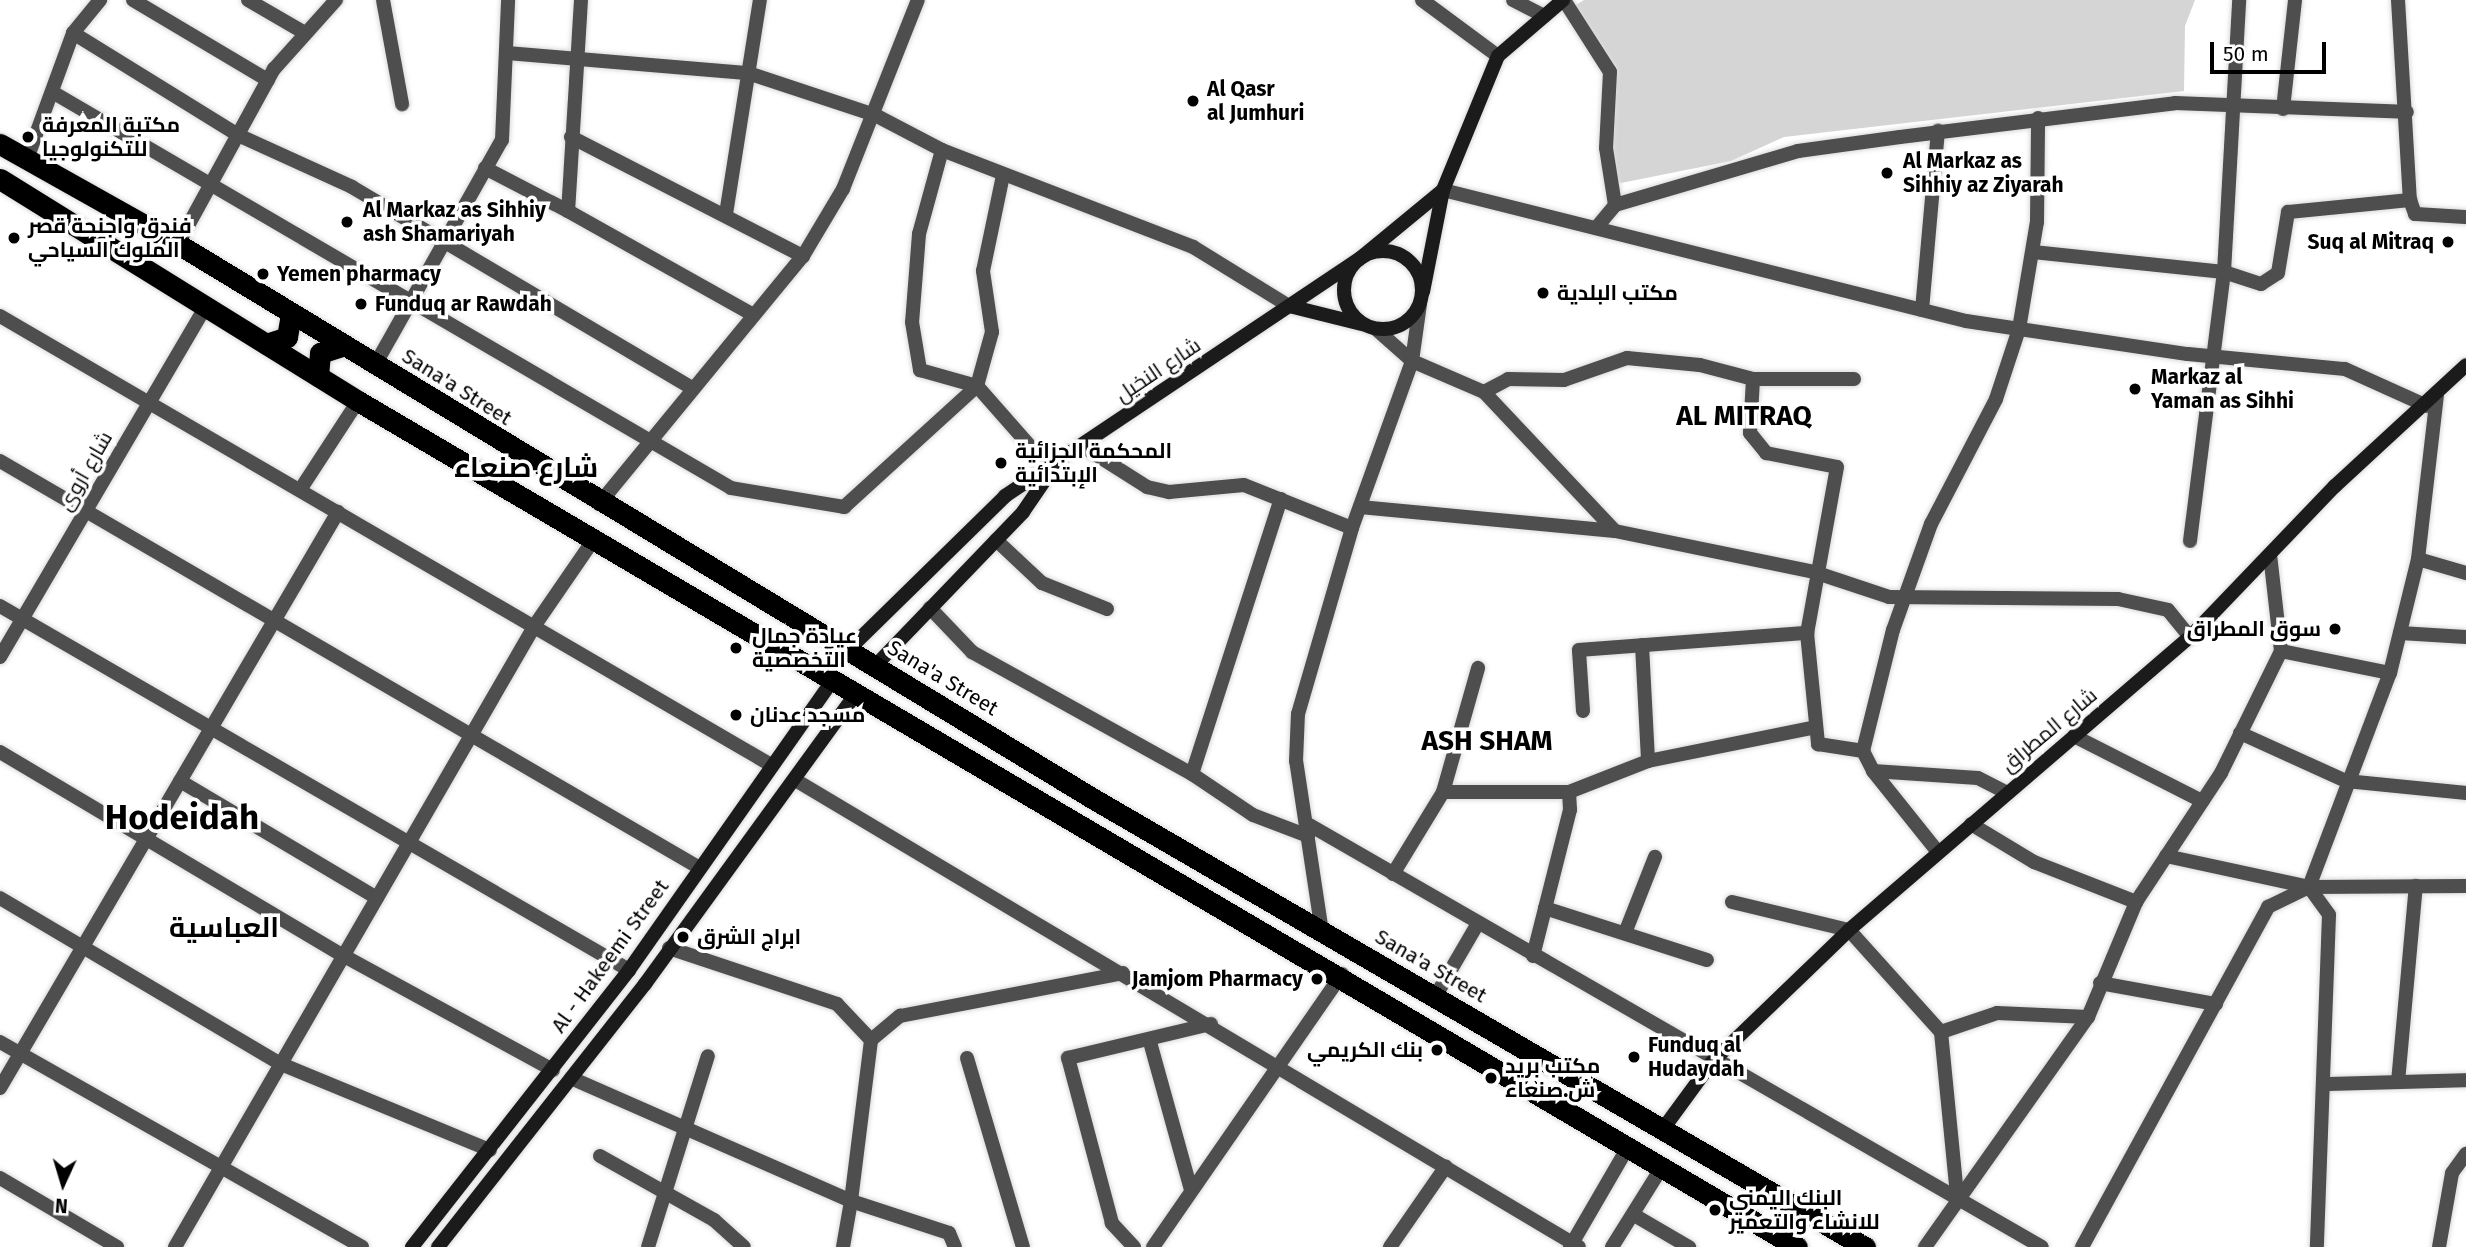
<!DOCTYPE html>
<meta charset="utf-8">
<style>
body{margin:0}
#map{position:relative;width:2466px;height:1247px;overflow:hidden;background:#fff;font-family:"Fira Sans",Cairo,sans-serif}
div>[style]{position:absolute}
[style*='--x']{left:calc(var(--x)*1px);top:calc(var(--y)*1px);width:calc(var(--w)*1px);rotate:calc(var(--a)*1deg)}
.green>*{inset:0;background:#d5d5d5}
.roads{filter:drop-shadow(0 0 2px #dbdbdb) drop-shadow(0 0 2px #dbdbdb)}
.street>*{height:14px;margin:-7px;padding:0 7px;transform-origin:7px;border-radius:7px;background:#4e4e4e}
.secondary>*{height:14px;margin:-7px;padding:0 7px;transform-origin:7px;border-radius:7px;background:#1b1b1b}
.secondary>.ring{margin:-7px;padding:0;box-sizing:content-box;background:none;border:14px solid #1b1b1b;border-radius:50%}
.highway>*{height:21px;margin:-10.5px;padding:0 10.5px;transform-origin:10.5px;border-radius:10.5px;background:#000}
.dots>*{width:19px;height:19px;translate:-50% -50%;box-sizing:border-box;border:4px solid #fff;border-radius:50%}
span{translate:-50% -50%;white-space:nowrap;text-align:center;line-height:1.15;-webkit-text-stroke:7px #fff;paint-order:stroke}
.poi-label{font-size:21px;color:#000;font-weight:700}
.left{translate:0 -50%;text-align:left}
.right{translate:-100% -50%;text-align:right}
.street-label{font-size:21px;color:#000}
.district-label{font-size:28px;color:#000;font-weight:700}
.town-label{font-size:35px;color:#000;font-weight:700}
.north{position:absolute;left:28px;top:1149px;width:70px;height:70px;-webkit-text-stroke:5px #fff;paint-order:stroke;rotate:184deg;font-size:19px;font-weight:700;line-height:28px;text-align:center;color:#000}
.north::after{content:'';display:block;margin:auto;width:24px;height:32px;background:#000;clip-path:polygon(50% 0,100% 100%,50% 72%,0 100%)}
.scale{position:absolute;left:2210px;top:42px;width:116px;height:32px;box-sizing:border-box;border:4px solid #000;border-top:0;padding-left:9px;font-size:21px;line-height:24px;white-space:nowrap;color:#000;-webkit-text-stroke:5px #fff;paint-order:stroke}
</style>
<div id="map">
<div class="green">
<div style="clip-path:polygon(1584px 0,2195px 0,2185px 26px,2184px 91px,1784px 137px,1731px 161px,1621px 183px,1601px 168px,1609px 75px,1576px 5px)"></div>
</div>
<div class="roads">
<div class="street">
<div style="--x:133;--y:0;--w:157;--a:30.7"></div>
<div style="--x:248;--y:0;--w:66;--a:30.1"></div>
<div style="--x:383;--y:0;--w:106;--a:79.6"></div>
<div style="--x:581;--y:0;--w:211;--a:93.5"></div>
<div style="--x:568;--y:211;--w:209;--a:29.3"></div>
<div style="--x:1422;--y:0;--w:94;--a:36.4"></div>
<div style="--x:1513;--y:0;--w:35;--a:27"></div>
<div style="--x:1564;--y:0;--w:85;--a:57.4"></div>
<div style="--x:1610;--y:72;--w:76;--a:93"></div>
<div style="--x:1606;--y:148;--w:58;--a:81"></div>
<div style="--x:2398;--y:0;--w:200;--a:86.6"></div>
<div style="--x:2410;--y:200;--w:15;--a:70"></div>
<div style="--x:2415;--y:214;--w:51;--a:3.4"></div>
<div style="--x:73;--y:33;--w:194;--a:31.7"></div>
<div style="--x:238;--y:135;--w:125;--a:24.5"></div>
<div style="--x:352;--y:187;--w:396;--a:30.6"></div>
<div style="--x:508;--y:53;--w:241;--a:4.8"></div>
<div style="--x:748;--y:73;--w:134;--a:18.3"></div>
<div style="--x:875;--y:115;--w:76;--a:27.6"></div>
<div style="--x:942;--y:150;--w:269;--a:21.1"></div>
<div style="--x:1193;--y:247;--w:113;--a:31.6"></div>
<div style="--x:54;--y:93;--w:784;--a:30.26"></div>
<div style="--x:731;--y:488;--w:115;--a:9.5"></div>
<div style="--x:844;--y:507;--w:180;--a:-42.3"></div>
<div style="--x:977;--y:386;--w:56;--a:-74.5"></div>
<div style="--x:992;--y:332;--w:62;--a:-98.4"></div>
<div style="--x:983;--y:271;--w:98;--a:-78.2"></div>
<div style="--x:2283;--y:109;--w:110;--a:-83.7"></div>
<div style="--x:571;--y:137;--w:261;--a:27.2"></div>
<div style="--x:942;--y:150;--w:87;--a:105.3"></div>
<div style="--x:919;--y:234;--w:88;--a:94.5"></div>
<div style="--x:912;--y:322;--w:49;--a:80.5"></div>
<div style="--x:920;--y:370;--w:59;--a:15.7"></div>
<div style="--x:977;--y:386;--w:112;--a:48.6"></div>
<div style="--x:27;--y:159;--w:134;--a:-69.9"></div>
<div style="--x:73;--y:33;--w:43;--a:-50.7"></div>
<div style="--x:485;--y:168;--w:93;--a:27.4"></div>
<div style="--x:1443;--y:190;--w:539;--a:14.06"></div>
<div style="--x:1966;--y:321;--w:224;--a:8.5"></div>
<div style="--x:2188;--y:354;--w:158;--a:5.5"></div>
<div style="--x:2345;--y:369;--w:90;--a:24.3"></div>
<div style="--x:726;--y:214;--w:217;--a:-81"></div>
<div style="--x:1596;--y:228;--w:30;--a:-50"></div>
<div style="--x:1615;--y:205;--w:191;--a:-16.4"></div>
<div style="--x:1798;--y:151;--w:103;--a:-7.8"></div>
<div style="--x:1900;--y:137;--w:277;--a:-7"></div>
<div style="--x:2175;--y:103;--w:232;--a:2.2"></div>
<div style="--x:178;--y:244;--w:200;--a:-61.3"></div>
<div style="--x:274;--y:69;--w:93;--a:-48.1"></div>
<div style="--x:2033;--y:252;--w:192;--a:6"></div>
<div style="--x:2224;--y:272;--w:39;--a:18"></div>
<div style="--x:2261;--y:284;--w:20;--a:-33"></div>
<div style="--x:2278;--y:273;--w:62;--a:-80.7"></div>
<div style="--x:2288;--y:212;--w:123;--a:-5.6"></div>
<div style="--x:1922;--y:310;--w:180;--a:-84.9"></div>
<div style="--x:0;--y:316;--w:892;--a:30.21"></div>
<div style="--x:1376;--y:329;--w:48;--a:41.6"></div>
<div style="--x:1412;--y:361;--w:78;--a:23.3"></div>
<div style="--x:1484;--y:392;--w:191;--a:46.7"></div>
<div style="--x:375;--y:365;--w:258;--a:-60.6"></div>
<div style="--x:502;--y:140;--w:140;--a:-87.5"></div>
<div style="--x:1753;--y:379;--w:54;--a:93.2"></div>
<div style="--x:1750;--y:433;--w:26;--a:51"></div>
<div style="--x:1766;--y:453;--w:72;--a:11.2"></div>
<div style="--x:1837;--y:467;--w:169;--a:100.2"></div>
<div style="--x:1807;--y:633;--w:112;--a:84.3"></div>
<div style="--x:1818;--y:744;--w:46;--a:8.8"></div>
<div style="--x:1863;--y:751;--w:22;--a:63"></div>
<div style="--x:1873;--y:771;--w:105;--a:3.8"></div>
<div style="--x:1978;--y:778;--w:33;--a:27"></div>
<div style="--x:1484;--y:392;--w:27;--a:-28"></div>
<div style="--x:1508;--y:379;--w:56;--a:1"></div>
<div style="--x:1564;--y:380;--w:67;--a:-19.2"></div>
<div style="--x:1627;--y:358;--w:73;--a:5.5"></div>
<div style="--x:1700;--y:365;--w:55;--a:14.8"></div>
<div style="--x:1753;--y:379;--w:101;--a:0"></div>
<div style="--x:1084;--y:447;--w:75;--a:32.4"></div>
<div style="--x:1147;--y:487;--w:23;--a:13"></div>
<div style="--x:1169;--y:492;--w:75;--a:-5.3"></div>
<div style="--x:1244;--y:485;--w:116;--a:21.7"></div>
<div style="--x:0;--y:461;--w:807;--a:30.18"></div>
<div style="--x:300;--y:490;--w:106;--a:-56.9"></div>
<div style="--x:599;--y:504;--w:321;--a:-50.6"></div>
<div style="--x:803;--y:256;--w:78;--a:-59.2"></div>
<div style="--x:843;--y:189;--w:203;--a:-68.4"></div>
<div style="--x:1360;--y:507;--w:256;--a:5.4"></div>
<div style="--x:1615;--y:531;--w:203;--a:11.6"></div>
<div style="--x:1814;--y:572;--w:79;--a:18.4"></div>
<div style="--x:1889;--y:597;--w:229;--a:0.5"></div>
<div style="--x:2118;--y:599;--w:51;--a:12.4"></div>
<div style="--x:2168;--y:610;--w:35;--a:51"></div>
<div style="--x:996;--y:540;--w:63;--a:43.1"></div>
<div style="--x:1042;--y:583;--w:70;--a:21.8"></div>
<div style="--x:2190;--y:541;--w:271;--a:-82.8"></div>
<div style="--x:2224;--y:272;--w:272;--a:-86.8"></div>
<div style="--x:2418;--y:559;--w:50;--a:16.3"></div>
<div style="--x:0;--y:606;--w:727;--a:30.06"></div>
<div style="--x:930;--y:608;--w:61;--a:46.3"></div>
<div style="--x:972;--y:652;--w:252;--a:29"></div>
<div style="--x:1192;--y:774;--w:73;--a:33.9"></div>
<div style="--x:1253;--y:815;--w:59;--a:20.9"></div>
<div style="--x:2400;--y:633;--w:66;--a:3.5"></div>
<div style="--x:1642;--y:645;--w:116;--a:87"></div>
<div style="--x:2281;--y:651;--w:111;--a:11.4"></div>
<div style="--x:0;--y:657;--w:407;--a:-59.6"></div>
<div style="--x:1583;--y:711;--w:61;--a:-93.8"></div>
<div style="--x:1579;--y:650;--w:229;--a:-4.3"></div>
<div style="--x:2240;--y:733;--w:116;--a:24.4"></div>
<div style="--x:2346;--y:781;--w:121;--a:5.7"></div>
<div style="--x:2074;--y:736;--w:144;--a:26.9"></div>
<div style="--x:1863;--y:751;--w:125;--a:-76.1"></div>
<div style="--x:1893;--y:630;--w:113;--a:-70.3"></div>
<div style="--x:1931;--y:524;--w:141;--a:-62.5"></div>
<div style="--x:1996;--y:399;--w:74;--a:-71.8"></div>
<div style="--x:2019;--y:329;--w:109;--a:-80.5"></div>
<div style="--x:2037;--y:222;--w:104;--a:-89.4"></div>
<div style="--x:0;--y:752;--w:400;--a:30.7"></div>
<div style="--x:344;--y:956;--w:238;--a:28.6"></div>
<div style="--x:1873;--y:771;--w:104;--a:51.3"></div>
<div style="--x:1192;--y:774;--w:289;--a:-72.1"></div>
<div style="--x:180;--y:781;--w:229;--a:30.7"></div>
<div style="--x:797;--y:781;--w:910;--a:30.79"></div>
<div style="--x:1443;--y:792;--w:126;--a:0"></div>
<div style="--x:1569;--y:792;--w:85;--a:-21.4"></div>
<div style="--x:1648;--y:761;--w:171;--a:-11.4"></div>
<div style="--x:1306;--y:823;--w:849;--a:29.95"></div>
<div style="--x:1971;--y:824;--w:74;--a:31.1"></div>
<div style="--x:2034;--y:862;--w:110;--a:21.4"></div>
<div style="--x:2166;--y:856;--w:146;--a:12.2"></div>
<div style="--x:2309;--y:887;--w:157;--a:-0.4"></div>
<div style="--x:1393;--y:874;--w:96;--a:-58.6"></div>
<div style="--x:1443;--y:792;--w:129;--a:-74.2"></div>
<div style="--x:2309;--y:887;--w:34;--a:54"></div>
<div style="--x:2329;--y:915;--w:332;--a:92.1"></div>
<div style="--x:0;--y:898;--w:326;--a:30.6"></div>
<div style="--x:281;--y:1064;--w:226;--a:22.4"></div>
<div style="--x:1732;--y:902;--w:120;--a:13.5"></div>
<div style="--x:1849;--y:930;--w:137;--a:48"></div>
<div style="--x:1941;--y:1032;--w:164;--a:84.4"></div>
<div style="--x:1545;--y:908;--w:170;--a:17.8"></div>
<div style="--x:1322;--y:932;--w:173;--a:-98.6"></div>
<div style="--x:1296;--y:761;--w:47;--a:-87.6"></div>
<div style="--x:1298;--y:714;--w:194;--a:-73.8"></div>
<div style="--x:1352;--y:528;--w:177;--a:-70.2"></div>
<div style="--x:1412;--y:361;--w:58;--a:-82"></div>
<div style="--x:1625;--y:933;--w:82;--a:-68.5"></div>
<div style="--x:669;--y:948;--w:177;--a:18.4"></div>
<div style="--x:837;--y:1004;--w:50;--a:46.6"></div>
<div style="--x:1533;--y:956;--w:151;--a:-75.8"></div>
<div style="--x:1570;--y:810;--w:18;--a:-93"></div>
<div style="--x:2100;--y:983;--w:118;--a:10.3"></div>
<div style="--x:1435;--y:997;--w:86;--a:-59.8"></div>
<div style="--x:1941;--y:1032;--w:59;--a:-18.7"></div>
<div style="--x:1997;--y:1013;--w:91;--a:2.5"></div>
<div style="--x:0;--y:1042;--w:416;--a:29.5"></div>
<div style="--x:1150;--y:1042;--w:154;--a:74.5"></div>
<div style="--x:967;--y:1058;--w:197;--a:73.5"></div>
<div style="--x:571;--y:1078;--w:306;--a:23.7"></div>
<div style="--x:851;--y:1201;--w:162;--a:-82.9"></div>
<div style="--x:871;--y:1040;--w:38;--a:-40"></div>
<div style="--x:900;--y:1016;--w:227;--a:-10.9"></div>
<div style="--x:2398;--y:1082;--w:197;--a:-84.8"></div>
<div style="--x:2327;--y:1084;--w:139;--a:-1.6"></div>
<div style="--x:0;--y:1088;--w:668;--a:-59.6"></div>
<div style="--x:600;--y:1156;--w:131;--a:29.3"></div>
<div style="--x:714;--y:1220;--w:40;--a:42"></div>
<div style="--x:0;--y:1178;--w:136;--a:30.5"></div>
<div style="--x:1634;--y:1215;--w:64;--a:30.2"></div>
<div style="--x:175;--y:1247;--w:719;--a:-59.94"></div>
<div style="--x:535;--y:625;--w:104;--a:-55.5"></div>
<div style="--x:648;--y:1247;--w:200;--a:-72.6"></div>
<div style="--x:843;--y:1247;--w:47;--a:-80.1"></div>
<div style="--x:851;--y:1201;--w:103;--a:18.1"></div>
<div style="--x:949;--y:1233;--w:15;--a:67"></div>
<div style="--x:1134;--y:1247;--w:33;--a:-133"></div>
<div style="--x:1112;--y:1223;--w:171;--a:-104.9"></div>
<div style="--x:1068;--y:1058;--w:147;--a:-13.4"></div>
<div style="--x:1153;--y:1247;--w:332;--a:-55.3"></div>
<div style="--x:1390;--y:1247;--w:98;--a:-55.3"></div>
<div style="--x:1570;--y:1247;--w:116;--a:-59.9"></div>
<div style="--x:1612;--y:1247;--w:94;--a:-58"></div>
<div style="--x:1925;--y:1247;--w:282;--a:-54.7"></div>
<div style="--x:2088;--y:1017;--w:125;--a:-67.3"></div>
<div style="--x:2136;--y:902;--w:154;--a:-56.6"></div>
<div style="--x:2221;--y:773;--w:136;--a:-63.8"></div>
<div style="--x:2281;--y:651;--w:97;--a:-96.5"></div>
<div style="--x:2082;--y:1247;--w:388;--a:-61.3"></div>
<div style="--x:2268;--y:907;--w:46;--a:-26"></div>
<div style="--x:2309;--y:887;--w:229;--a:-69.3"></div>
<div style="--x:2390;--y:673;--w:117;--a:-76.2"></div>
<div style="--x:2418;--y:559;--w:165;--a:-83.4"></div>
<div style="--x:2439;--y:1247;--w:75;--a:-80"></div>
<div style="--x:2452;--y:1173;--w:24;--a:-54"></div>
</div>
<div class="secondary">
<div class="ring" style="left:1344px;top:251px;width:64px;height:64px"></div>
<div style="--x:1423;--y:292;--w:104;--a:-78.9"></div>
<div style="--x:1443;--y:190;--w:145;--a:-67.7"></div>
<div style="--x:1498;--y:56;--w:86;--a:-40.7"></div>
<div style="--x:1289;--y:306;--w:75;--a:13.9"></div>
<div style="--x:848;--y:650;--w:220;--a:-44.4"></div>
<div style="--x:1005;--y:496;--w:431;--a:-33.8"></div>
<div style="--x:1363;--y:256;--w:104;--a:-39.5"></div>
<div style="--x:875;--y:666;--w:214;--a:-46.1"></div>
<div style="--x:1023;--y:512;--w:46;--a:-55.6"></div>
<div style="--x:1663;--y:1129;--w:83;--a:-53.8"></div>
<div style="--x:1712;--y:1062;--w:190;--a:-43.9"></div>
<div style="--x:1849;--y:930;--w:450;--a:-40.7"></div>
<div style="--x:2190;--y:637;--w:209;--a:-46.2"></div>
<div style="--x:2335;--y:486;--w:178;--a:-42.7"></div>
<div style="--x:412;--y:1247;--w:352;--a:-51.9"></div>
<div style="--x:629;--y:970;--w:353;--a:-54.9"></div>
<div style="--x:438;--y:1247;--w:335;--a:-51.8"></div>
<div style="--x:645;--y:984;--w:359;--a:-54"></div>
</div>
<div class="highway">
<div style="--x:0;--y:144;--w:204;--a:29.3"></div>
<div style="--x:178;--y:244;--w:1069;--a:31.22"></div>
<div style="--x:1092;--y:798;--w:894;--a:30.15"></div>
<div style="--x:0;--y:179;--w:421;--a:31.8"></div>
<div style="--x:358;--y:401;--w:1669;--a:30.45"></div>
<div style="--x:266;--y:344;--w:22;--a:-18"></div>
<div style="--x:287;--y:337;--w:23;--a:-80"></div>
<div style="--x:318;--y:376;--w:23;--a:-85"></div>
<div style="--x:320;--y:353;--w:23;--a:-18"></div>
</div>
</div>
<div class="dots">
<div style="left:1193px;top:101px;background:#000"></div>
<div style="left:28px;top:137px;background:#000"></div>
<div style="left:1887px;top:173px;background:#000"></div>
<div style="left:347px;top:222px;background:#000"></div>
<div style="left:14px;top:238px;background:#000"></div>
<div style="left:2448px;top:242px;background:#000"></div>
<div style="left:263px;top:274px;background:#000"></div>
<div style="left:1543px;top:293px;background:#000"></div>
<div style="left:361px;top:304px;background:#000"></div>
<div style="left:2135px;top:389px;background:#000"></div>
<div style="left:1001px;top:463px;background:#000"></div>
<div style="left:2335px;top:629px;background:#000"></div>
<div style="left:736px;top:648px;background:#000"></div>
<div style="left:736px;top:715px;background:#000"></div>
<div style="left:683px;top:937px;background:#000"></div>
<div style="left:1317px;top:979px;background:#000"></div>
<div style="left:1437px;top:1050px;background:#000"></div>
<div style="left:1634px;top:1057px;background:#000"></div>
<div style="left:1491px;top:1078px;background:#000"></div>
<div style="left:1715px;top:1210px;background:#000"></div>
</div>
<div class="poi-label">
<span class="left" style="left:1207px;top:101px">Al Qasr<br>al Jumhuri</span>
<span class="left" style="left:42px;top:137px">مكتبة المعرفة<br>للتكنولوجيا</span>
<span class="left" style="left:1903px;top:173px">Al Markaz as<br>Sihhiy az Ziyarah</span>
<span class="left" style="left:363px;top:222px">Al Markaz as Sihhiy<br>ash Shamariyah</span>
<span class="left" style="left:28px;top:238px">فندق واجنحة قصر<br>الملوك السياحي</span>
<span class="right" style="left:2434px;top:242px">Suq al Mitraq</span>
<span class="left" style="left:277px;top:274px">Yemen pharmacy</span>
<span class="left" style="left:1557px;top:293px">مكتب البلدية</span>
<span class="left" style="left:375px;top:304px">Funduq ar Rawdah</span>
<span class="left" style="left:2151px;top:389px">Markaz al<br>Yaman as Sihhi</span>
<span class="left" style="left:1015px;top:463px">المحكمة الجزائية<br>الإبتدائية</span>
<span class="right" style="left:2321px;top:629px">سوق المطراق</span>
<span class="left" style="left:752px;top:648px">عيادة جمال<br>التخصصية</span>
<span class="left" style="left:750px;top:715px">مسجد عدنان</span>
<span class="left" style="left:697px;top:937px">ابراج الشرق</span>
<span class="right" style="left:1303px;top:979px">Jamjom Pharmacy</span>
<span class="left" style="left:1648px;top:1057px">Funduq al<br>Hudaydah</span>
<span class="right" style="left:1423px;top:1050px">بنك الكريمي</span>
<span class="left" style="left:1505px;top:1078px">مكتب بريد<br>ش.صنعاء</span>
<span class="left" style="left:1729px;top:1210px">البنك اليمني<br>للانشاء والتعمير</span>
</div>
<div class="street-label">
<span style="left:1158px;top:370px;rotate:-34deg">شارع النخيل</span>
<span style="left:457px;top:387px;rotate:32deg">Sana'a Street</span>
<span style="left:85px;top:471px;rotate:-60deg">شارع أروى</span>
<span style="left:943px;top:678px;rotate:31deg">Sana'a Street</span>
<span style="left:2049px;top:730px;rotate:-40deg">شارع المطراق</span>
<span style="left:610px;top:956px;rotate:-54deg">Al - Hakeemi Street</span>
<span style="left:1431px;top:966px;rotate:30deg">Sana'a Street</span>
</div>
<div class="district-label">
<span style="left:1744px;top:416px">AL MITRAQ</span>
<span style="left:526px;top:468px">شارع صنعاء</span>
<span style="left:1487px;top:741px">ASH SHAM</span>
<span style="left:224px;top:928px">العباسية</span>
</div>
<div class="town-label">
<span style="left:182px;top:817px">Hodeidah</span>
</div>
<div class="north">N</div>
<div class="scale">50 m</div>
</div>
